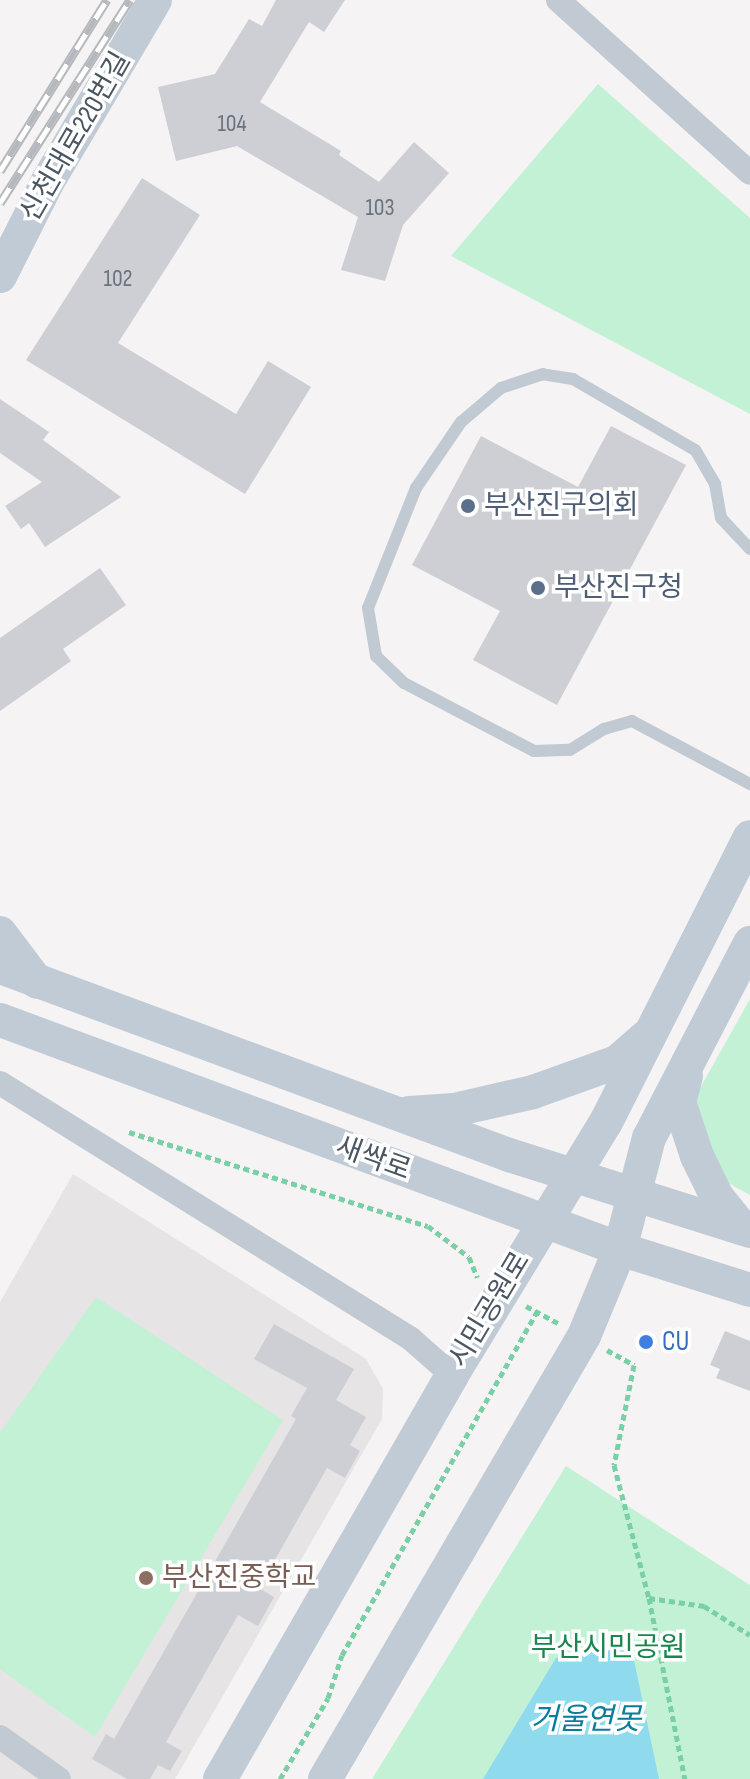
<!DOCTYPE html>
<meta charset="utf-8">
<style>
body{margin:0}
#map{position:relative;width:750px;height:1779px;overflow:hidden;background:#f5f3f3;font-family:"Sofia Sans Condensed","Noto Sans KR",sans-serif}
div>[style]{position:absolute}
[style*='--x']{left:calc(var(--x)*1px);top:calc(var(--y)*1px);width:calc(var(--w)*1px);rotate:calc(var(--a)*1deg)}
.education>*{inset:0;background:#e6e4e5}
.green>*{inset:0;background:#c3f1d5}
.water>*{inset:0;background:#90daee}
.building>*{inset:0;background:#cdcfd5}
.path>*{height:5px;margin-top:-2.5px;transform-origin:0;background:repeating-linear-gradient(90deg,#7ad0a6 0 6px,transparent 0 10px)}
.lane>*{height:12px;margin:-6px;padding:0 6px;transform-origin:6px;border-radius:6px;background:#c1cad2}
.street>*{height:24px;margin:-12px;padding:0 12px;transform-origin:12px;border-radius:12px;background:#c1cad2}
.secondary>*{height:34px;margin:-17px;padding:0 17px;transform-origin:17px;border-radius:17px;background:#c1cbd6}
.rail>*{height:9px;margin-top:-4.5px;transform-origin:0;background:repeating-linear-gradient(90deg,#fff 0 18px,#b5b8bd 0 36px);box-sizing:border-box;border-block:2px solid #b5b8bd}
.dots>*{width:22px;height:22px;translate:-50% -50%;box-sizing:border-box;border:4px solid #fff;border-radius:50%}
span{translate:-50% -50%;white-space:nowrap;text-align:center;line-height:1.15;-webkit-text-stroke:7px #fff;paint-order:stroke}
.number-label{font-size:24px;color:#6b747e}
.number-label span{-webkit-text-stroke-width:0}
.street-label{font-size:28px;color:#4a5661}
.service-label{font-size:28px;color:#4e5e75}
.left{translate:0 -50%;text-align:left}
.shop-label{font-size:28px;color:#366cbe}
.education-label{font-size:28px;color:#785e54}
.park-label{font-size:28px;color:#17864f}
.water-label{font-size:30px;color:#0c7c9b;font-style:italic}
</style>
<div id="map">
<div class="education">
<div style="clip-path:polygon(73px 1174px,366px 1359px,383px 1389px,382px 1419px,175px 1779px,0 1779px,0 1302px)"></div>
</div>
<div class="green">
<div style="clip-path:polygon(598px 84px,750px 218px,750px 414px,451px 256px)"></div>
<div style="clip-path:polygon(750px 999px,750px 1195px,728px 1183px,693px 1117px,694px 1099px)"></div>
<div style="clip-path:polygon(96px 1297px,283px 1420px,95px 1737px,0 1669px,0 1433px)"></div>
<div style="clip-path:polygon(566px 1466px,750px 1585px,750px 1779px,372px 1779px)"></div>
</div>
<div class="water">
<div style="clip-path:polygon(625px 1641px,631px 1646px,659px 1779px,483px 1779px,556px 1658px)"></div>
</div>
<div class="building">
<div style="clip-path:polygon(276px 0,345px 0,324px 32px,309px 22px,260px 102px,341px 151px,339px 155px,379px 182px,414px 142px,449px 173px,403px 225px,385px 281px,341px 270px,358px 217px,237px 146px,176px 161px,158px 87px,215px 74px,249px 19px,262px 26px)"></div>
<div style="clip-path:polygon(142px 178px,200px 215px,118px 343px,236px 414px,268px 361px,311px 387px,245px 494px,26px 360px)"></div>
<div style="clip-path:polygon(0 399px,49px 432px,43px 440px,121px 497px,45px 547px,29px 523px,21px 529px,5px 506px,42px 482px,0 453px)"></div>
<div style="clip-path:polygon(611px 426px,686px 465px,557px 705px,473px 660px,500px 611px,412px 565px,481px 436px,578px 487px)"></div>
<div style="clip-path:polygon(100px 568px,126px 605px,63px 649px,71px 661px,0 711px,0 638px)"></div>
<div style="clip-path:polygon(274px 1324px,354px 1369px,336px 1400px,366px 1417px,350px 1445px,360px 1451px,345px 1478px,327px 1468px,259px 1588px,274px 1597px,258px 1626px,238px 1615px,166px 1742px,182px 1751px,170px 1771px,158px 1765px,150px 1779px,127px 1779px,92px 1759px,106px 1734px,114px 1739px,296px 1419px,291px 1416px,307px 1388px,254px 1359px)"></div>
<div style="clip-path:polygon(725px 1331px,750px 1341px,750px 1391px,716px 1378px,720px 1369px,710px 1365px)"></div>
</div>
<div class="path">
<div style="--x:129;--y:1132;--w:313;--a:17.5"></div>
<div style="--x:428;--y:1226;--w:51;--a:37.1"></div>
<div style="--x:469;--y:1257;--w:22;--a:68"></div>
<div style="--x:526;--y:1306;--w:38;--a:28"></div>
<div style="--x:607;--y:1350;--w:31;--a:29"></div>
<div style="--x:634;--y:1365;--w:102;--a:101.3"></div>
<div style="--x:614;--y:1465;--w:138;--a:75.3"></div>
<div style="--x:649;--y:1598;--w:185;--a:78.8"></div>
<div style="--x:649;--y:1598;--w:56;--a:8.3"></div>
<div style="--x:704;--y:1606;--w:54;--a:32.2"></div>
<div style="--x:280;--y:1779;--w:94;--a:-59.3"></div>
<div style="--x:328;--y:1698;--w:45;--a:-72"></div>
<div style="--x:342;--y:1655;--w:395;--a:-60.4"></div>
</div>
<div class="lane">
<div style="--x:750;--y:549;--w:42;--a:-133.1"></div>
<div style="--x:721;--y:518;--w:35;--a:-100"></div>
<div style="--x:715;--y:484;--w:39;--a:-120"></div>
<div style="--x:695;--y:450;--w:141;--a:-149.8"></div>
<div style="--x:573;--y:379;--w:30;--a:-171"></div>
<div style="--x:543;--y:374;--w:44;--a:161.6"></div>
<div style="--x:501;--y:388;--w:52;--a:139.6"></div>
<div style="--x:461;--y:422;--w:80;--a:124.3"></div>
<div style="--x:416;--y:488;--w:129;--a:111.8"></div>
<div style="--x:368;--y:608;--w:49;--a:80.5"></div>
<div style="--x:376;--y:656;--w:39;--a:44"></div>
<div style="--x:404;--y:683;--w:147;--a:27.6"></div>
<div style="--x:534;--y:751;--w:36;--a:-2"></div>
<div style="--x:570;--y:750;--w:40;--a:-32"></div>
<div style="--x:604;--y:729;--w:29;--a:-16"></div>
<div style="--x:632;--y:721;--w:134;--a:28.1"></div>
</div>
<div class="street">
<div style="--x:558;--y:0;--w:258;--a:42"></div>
<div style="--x:0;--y:1083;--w:484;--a:31.9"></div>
<div style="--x:411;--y:1339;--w:55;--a:41.3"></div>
<div style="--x:0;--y:1737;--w:72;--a:35.4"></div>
</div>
<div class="secondary">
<div style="--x:0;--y:276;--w:106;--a:-63.2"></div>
<div style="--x:48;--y:181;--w:210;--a:-59.4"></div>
<div style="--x:0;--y:933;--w:61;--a:52.9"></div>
<div style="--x:0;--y:967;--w:543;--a:20.27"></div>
<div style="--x:509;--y:1155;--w:253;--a:17.5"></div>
<div style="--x:0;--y:1020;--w:661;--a:20.27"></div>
<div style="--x:620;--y:1249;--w:136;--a:17.5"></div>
<div style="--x:686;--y:1076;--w:27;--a:105"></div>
<div style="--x:679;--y:1102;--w:57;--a:71.6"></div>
<div style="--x:697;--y:1156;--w:46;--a:64"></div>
<div style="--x:717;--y:1197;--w:38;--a:51"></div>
<div style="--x:409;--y:1113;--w:45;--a:-3.8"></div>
<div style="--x:454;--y:1110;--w:81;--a:-12.8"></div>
<div style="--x:533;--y:1092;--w:89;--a:-19.7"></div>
<div style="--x:617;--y:1062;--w:37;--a:-41"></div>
<div style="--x:220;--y:1779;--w:466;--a:-60.1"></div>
<div style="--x:452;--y:1375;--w:296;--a:-58.7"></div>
<div style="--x:606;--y:1122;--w:319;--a:-63.2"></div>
<div style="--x:325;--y:1779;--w:513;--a:-59.69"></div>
<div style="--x:584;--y:1336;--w:94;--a:-67.5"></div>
<div style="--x:620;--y:1249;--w:115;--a:-75.4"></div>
<div style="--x:649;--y:1138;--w:220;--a:-62.6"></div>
</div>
<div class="rail">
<div style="--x:0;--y:171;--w:202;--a:-58"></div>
<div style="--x:0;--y:203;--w:241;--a:-57.4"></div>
</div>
<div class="dots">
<div style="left:468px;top:506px;background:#5c6f8a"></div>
<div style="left:538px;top:588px;background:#5c6f8a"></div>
<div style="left:646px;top:1342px;background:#3f7fe0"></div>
<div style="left:146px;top:1578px;background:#8d6e63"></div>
</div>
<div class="number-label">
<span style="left:232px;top:124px">104</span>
<span style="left:380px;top:208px">103</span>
<span style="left:118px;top:279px">102</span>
</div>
<div class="street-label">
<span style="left:76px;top:137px;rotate:-60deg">신천대로220번길</span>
<span style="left:373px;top:1159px;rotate:20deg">새싹로</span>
<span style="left:490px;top:1310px;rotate:-59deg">시민공원로</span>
</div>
<div class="service-label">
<span class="left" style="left:484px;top:506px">부산진구의회</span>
<span class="left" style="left:554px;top:588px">부산진구청</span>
</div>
<div class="shop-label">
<span class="left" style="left:662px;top:1342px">CU</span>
</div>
<div class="education-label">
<span class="left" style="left:162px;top:1578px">부산진중학교</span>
</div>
<div class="park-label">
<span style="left:608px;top:1648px">부산시민공원</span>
</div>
<div class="water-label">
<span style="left:586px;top:1720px">거울연못</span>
</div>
</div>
